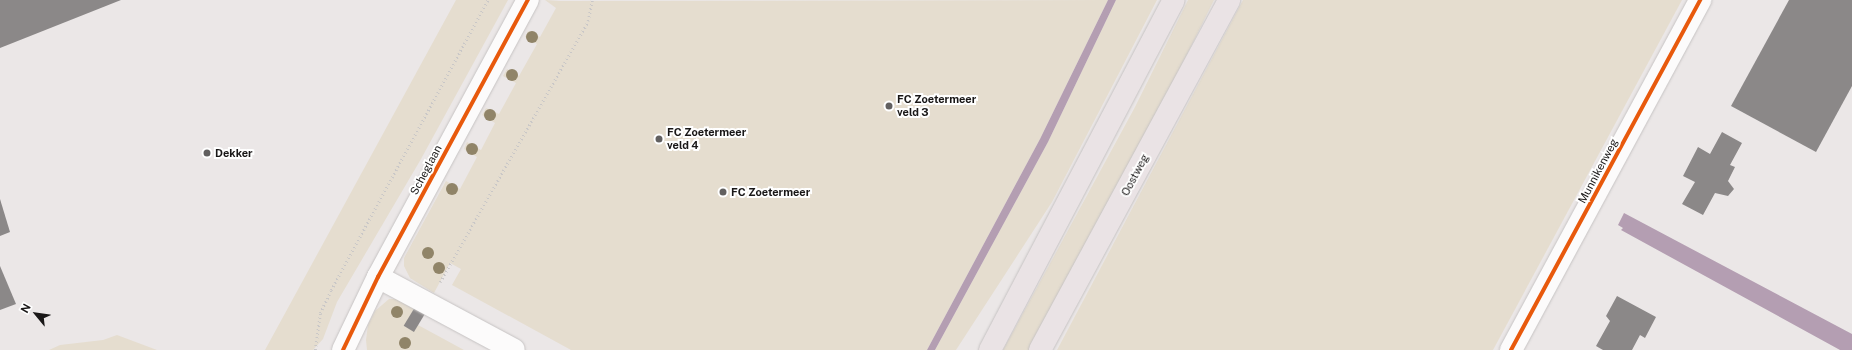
<!DOCTYPE html>
<style>
body{margin:0}
#map{position:relative;width:1852px;height:350px;overflow:hidden;background:#ebe7e7;font-family:"Public Sans",sans-serif}
div>[style]{position:absolute}
[style*='--x']{left:calc(var(--x)*1px);top:calc(var(--y)*1px);width:calc(var(--w)*1px);rotate:calc(var(--a)*1deg)}
.green>*{inset:0;background:#e5ddcf}
.water>*{inset:0;background:#b49eb2}
.building>*{inset:0;background:#8b8888;transform-origin:0 0}
.path>*{height:2.5px;margin-top:-1.25px;transform-origin:0;background:repeating-linear-gradient(90deg,#c9c7c7 0 1px,transparent 0 4px)}
.roads{filter:drop-shadow(0 0 1px #c6c3c3) drop-shadow(0 0 1px #c6c3c3)}
.minor>*{height:22px;margin:-11px;padding:0 11px;transform-origin:11px;border-radius:11px;background:#fcfbfb}
.major>*{height:22px;margin:-11px;padding:0 11px;transform-origin:11px;border-radius:11px;background:#eae3e5}
.cycleway>*{height:4px;margin:-2px;padding:0 2px;transform-origin:2px;border-radius:2px;background:#e8590c}
.trees>*{width:12px;height:12px;margin:-6px;border-radius:50%;background:#908468}
.dots>*{width:11px;height:11px;translate:-50% -50%;box-sizing:border-box;border:2px solid #fff;border-radius:50%}
span{translate:-50% -50%;white-space:nowrap;text-align:center;line-height:1.15;-webkit-text-stroke:4px #fff;paint-order:stroke}
.poi-label{font-size:11px;color:#191717;font-weight:700}
.left{translate:0 -50%;text-align:left}
.street-label{font-size:11px;color:#191717}
.north{position:absolute;left:16px;top:294px;width:40px;height:40px;-webkit-text-stroke:3px #fff;paint-order:stroke;rotate:299deg;font-size:11px;font-weight:700;line-height:16px;text-align:center;color:#191717}
.north::after{content:'';display:block;margin:auto;width:14px;height:18px;background:#191717;clip-path:polygon(50% 0,100% 100%,50% 72%,0 100%)}
</style>
<div id="map">
<div class="green">
<div style="clip-path:polygon(456px 0,508px 0,421px 159px,337px 302px,323px 339px,313px 350px,265px 350px)"></div>
<div style="clip-path:polygon(545px 0,560px 1px,1108px 0,1040px 139px,927px 350px,571px 350px,452px 285px,461px 269px,450px 263px,434px 293px,410px 278px,404px 266px,404px 258px,446px 181px,460px 189px,477px 157px,464px 149px,467px 142px,481px 150px,495px 123px,482px 115px,486px 108px,499px 114px,516px 83px,503px 76px,507px 69px,519px 76px,537px 44px,525px 37px,528px 31px,540px 37px,556px 8px)"></div>
<div style="clip-path:polygon(1116px 0,1157px 0,1052px 202px,956px 350px,935px 350px,1048px 142px)"></div>
<div style="clip-path:polygon(1188px 0,1214px 0,1156px 117px,1030px 350px,1003px 350px,1135px 107px)"></div>
<div style="clip-path:polygon(1243px 0,1682px 0,1493px 350px,1057px 350px)"></div>
<div style="clip-path:polygon(389px 299px,399px 299px,415px 307px,405px 326px,414px 331px,418px 325px,464px 350px,367px 350px,366px 340px,368px 325px,375px 311px)"></div>
<div style="clip-path:polygon(117px 335px,157px 350px,49px 350px,60px 345px,103px 340px)"></div>
</div>
<div class="water">
<div style="clip-path:polygon(1108px 0,1116px 0,1048px 142px,935px 350px,927px 350px,1040px 139px)"></div>
<div style="clip-path:polygon(1624px 213px,1852px 334px,1852px 350px,1840px 350px,1621px 230px,1623px 228px,1618px 225px)"></div>
</div>
<div class="building">
<div style="clip-path:polygon(0 0,121px 0,0 48px)"></div>
<div style="clip-path:polygon(1789px 0,1852px 0,1852px 86px,1816px 152px,1731px 106px)"></div>
<div style="clip-path:polygon(1722px 132px,1742px 143px,1730px 165px,1735px 167px,1728px 181px,1734px 189px,1728px 196px,1715px 193px,1703px 215px,1682px 204px,1695px 182px,1683px 176px,1698px 147px,1710px 154px)"></div>
<div style="clip-path:polygon(0 199px,10px 232px,0 236px)"></div>
<div style="clip-path:polygon(0 266px,16px 304px,0 310px)"></div>
<div style="clip-path:polygon(1617px 296px,1656px 317px,1645px 338px,1640px 335px,1632px 350px,1603px 350px,1596px 346px,1610px 321px,1606px 316px)"></div>
<div style="left:415px;top:307px;width:12px;height:22px;rotate:31deg"></div>
</div>
<div class="path">
<div style="--x:440;--y:282;--w:300;--a:-60.4"></div>
<div style="--x:588;--y:21;--w:21;--a:-79"></div>
<div style="--x:315;--y:350;--w:37;--a:-82"></div>
<div style="--x:320;--y:313;--w:25;--a:-64"></div>
<div style="--x:331;--y:290;--w:330;--a:-61.6"></div>
</div>
<div class="roads">
<div class="minor">
<div style="--x:378;--y:277;--w:154;--a:28.2"></div>
<div style="--x:343;--y:350;--w:81;--a:-64.4"></div>
<div style="--x:378;--y:277;--w:315;--a:-61.6"></div>
<div style="--x:1511;--y:350;--w:398;--a:-61.6"></div>
</div>
<div class="major">
<div style="--x:990;--y:350;--w:395;--a:-62.3"></div>
<div style="--x:1040;--y:350;--w:398;--a:-61.6"></div>
</div>
</div>
<div class="cycleway">
<div style="--x:343;--y:350;--w:81;--a:-64.4"></div>
<div style="--x:378;--y:277;--w:315;--a:-61.6"></div>
<div style="--x:1511;--y:350;--w:398;--a:-61.6"></div>
</div>
<div class="trees">
<div style="left:532px;top:37px"></div>
<div style="left:512px;top:75px"></div>
<div style="left:490px;top:115px"></div>
<div style="left:472px;top:149px"></div>
<div style="left:452px;top:189px"></div>
<div style="left:428px;top:253px"></div>
<div style="left:439px;top:268px"></div>
<div style="left:397px;top:312px"></div>
<div style="left:405px;top:343px"></div>
</div>
<div class="dots">
<div style="left:889px;top:106px;background:#626060"></div>
<div style="left:659px;top:139px;background:#626060"></div>
<div style="left:207px;top:153px;background:#626060"></div>
<div style="left:723px;top:192px;background:#626060"></div>
</div>
<div class="poi-label">
<span class="left" style="left:897px;top:106px">FC Zoetermeer<br>veld 3</span>
<span class="left" style="left:667px;top:139px">FC Zoetermeer<br>veld 4</span>
<span class="left" style="left:215px;top:153px">Dekker</span>
<span class="left" style="left:731px;top:192px">FC Zoetermeer</span>
</div>
<div class="street-label">
<span style="left:426px;top:170px;rotate:-62deg">Scheglaan</span>
<span style="left:1598px;top:171px;rotate:-62deg">Munnikenweg</span>
<span style="left:1135px;top:175px;rotate:-62deg">Oostweg</span>
</div>
<div class="north">N</div>
</div>
